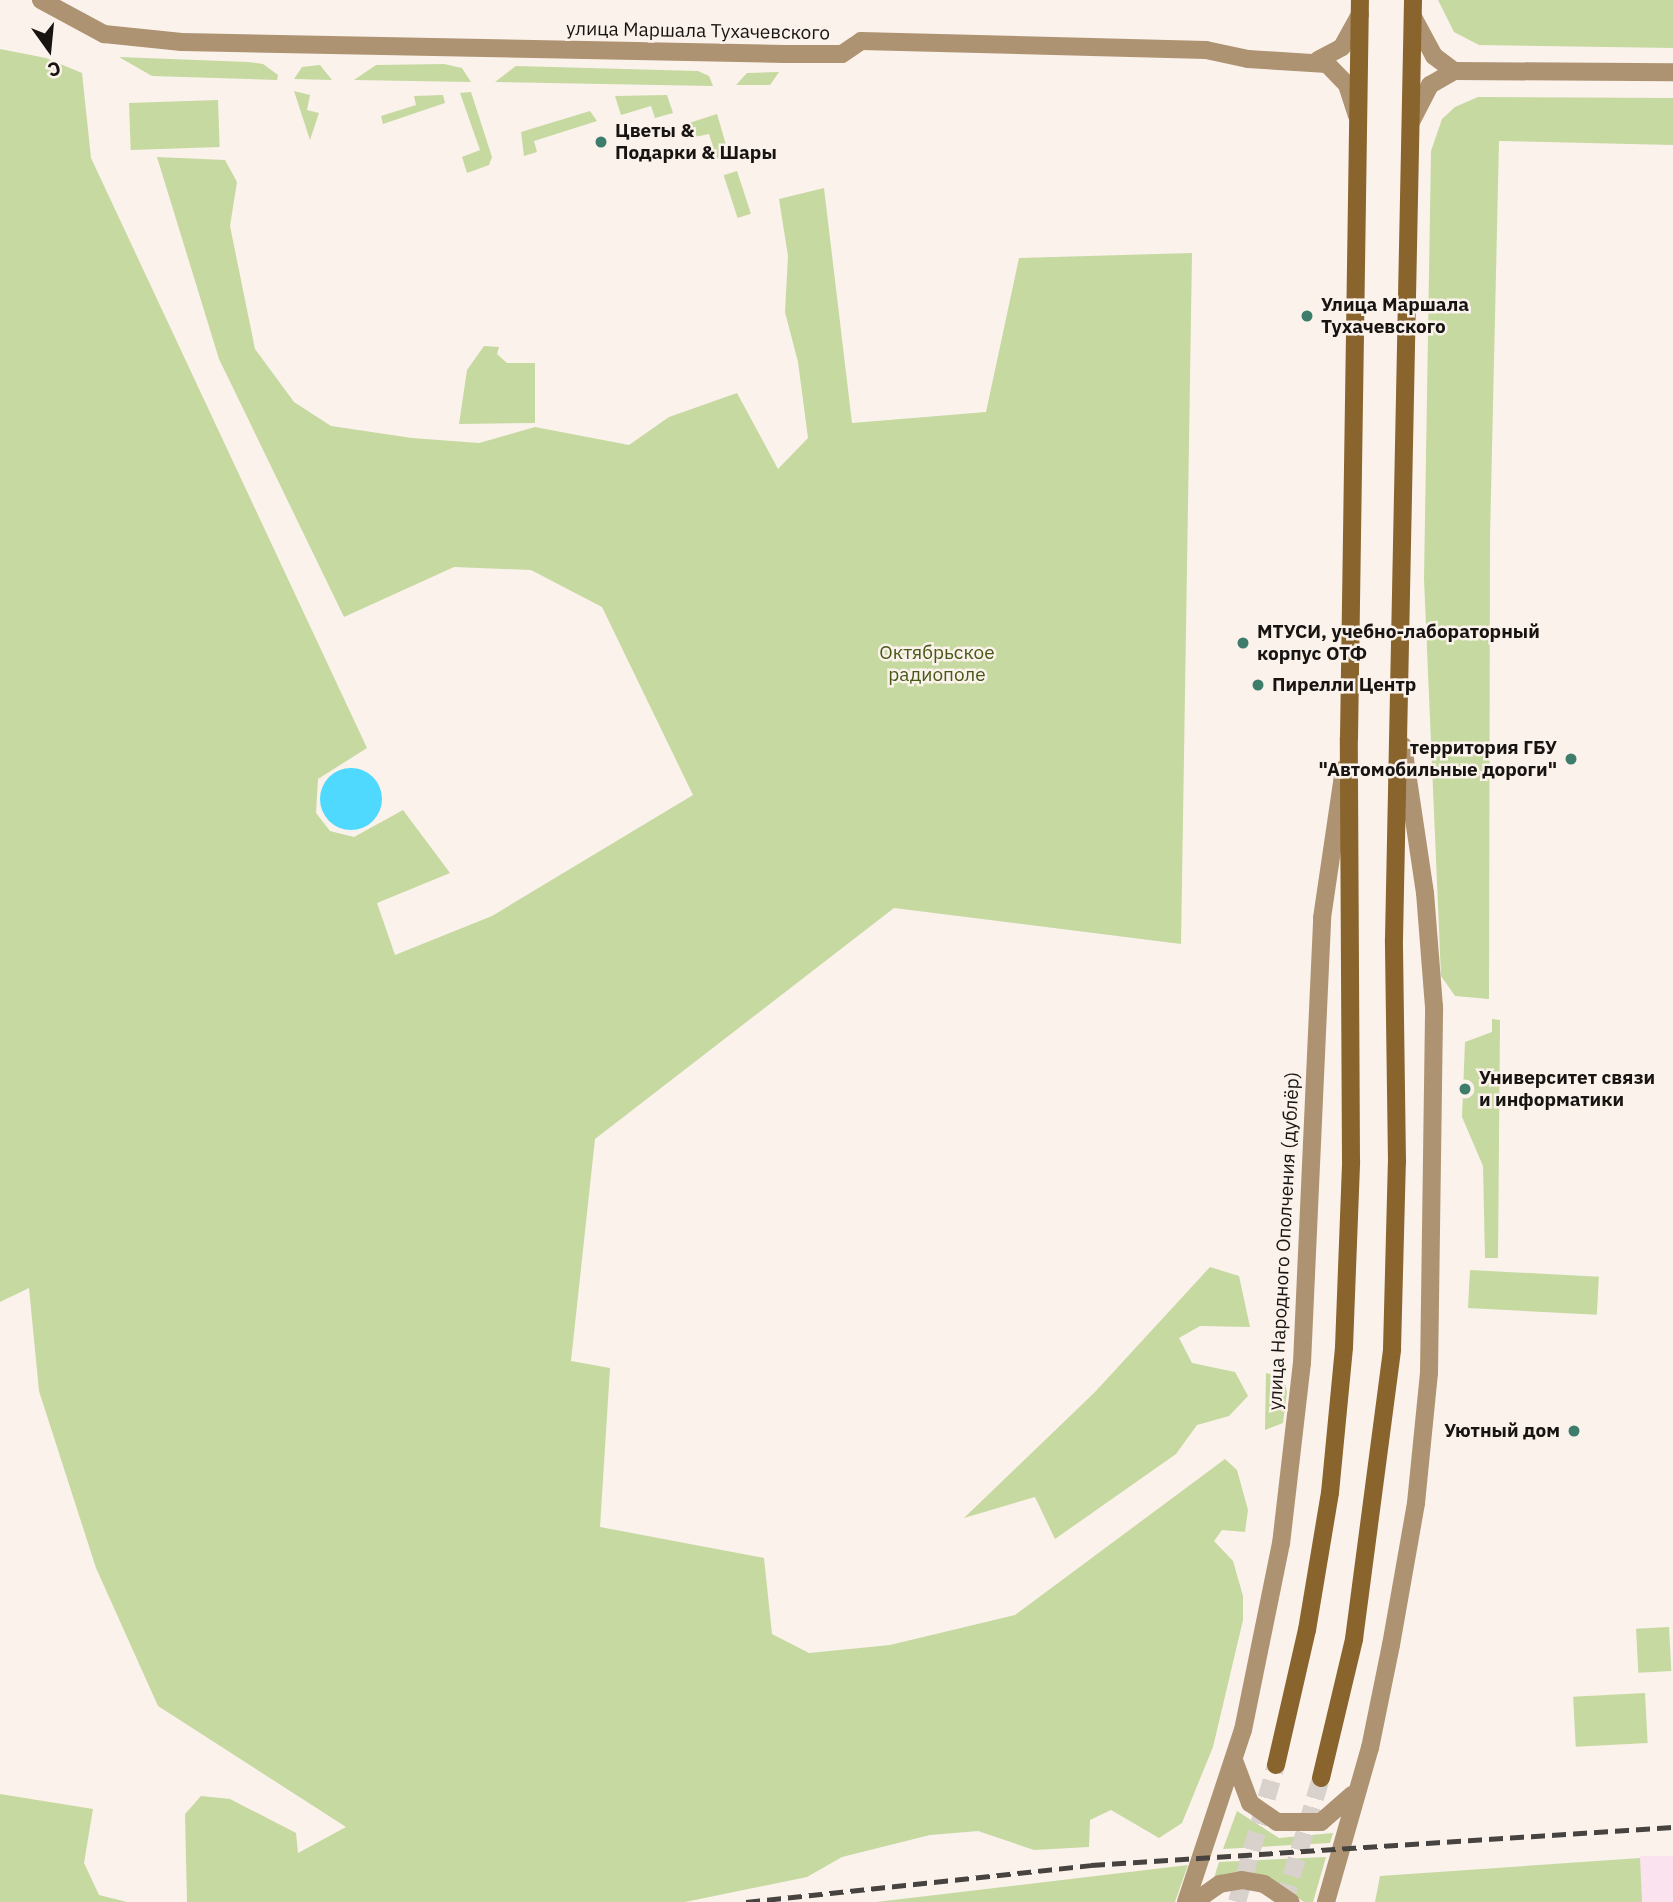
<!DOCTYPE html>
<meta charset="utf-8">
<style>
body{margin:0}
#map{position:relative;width:1673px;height:1902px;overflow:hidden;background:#fbf2ec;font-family:"IBM Plex Sans",sans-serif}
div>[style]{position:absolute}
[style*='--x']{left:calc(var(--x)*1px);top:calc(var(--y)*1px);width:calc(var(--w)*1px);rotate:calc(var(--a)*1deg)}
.industrial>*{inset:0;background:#fae3ef;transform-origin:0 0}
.green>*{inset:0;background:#c6d9a0;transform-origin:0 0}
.water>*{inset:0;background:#50d9fe}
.round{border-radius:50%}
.secondary-tunnel>*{height:18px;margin-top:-9px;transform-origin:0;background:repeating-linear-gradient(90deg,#d9d1cb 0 18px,transparent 0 27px)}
.tertiary>*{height:18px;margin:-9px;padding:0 9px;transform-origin:9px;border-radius:9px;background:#ad9371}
.secondary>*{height:18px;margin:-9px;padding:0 9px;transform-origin:9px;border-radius:9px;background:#89642d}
.rail>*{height:5px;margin-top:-2.5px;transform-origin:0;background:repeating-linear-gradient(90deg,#474340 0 14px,transparent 0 21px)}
.dots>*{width:19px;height:19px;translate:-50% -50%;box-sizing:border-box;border:4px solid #fbf2ec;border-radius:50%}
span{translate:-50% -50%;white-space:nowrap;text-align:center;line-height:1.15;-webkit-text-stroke:5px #fbf2ec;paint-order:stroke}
.street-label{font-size:19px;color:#171412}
.poi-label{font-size:19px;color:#171412;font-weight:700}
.left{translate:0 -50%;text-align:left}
.right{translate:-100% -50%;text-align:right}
.park-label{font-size:19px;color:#475914}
.north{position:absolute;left:14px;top:14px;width:70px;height:70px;-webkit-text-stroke:5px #fbf2ec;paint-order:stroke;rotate:165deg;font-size:19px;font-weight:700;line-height:28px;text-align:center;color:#171412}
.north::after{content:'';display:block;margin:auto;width:24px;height:32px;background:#171412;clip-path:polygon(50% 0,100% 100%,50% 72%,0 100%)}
</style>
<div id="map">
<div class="industrial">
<div style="left:1673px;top:1856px;width:46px;height:33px;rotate:90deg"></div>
</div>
<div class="green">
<div style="clip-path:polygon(1438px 0,1673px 0,1673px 48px,1479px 45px,1454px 32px)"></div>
<div style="clip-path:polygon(0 49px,46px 58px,82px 73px,91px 158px,367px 748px,318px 779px,316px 813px,330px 831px,354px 837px,403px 810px,450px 873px,377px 903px,395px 955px,492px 916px,693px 795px,602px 607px,531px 570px,454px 567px,344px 617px,219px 359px,157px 157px,225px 160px,237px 182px,230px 226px,255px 349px,294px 402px,331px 426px,412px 438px,479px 443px,535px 427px,629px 445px,669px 417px,737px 393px,778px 469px,808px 438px,798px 362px,785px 312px,788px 256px,779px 199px,824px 188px,852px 423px,986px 412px,1019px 258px,1192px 253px,1181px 944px,894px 908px,595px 1139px,571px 1361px,610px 1368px,600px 1527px,764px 1558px,772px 1634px,809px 1653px,890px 1645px,1015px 1615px,1225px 1459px,1237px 1470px,1248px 1510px,1245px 1532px,1222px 1530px,1214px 1541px,1233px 1561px,1243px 1596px,1243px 1620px,1213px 1747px,1182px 1823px,1159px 1838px,1111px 1810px,1090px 1820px,1089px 1847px,1034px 1850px,978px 1831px,930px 1835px,842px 1857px,807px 1877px,685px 1902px,187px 1902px,185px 1814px,201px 1796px,230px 1799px,296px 1833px,298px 1853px,346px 1827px,158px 1706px,96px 1568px,39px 1391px,29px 1288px,0 1302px)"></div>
<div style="clip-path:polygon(119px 57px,248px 62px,263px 64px,278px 75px,277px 80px,152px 76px)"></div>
<div style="clip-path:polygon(444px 64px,462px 68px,471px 82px,354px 80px,376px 65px)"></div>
<div style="clip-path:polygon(320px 65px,332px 80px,294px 79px,302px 67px)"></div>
<div style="clip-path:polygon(516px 66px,698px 71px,709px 76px,713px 86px,495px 82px)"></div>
<div style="clip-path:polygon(779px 72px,770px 85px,736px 85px,747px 73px)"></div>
<div style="clip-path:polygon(294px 91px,310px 95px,307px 110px,319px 113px,310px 140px)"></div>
<div style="clip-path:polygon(471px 92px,492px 157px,489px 165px,467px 173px,462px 157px,480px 150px,460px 93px)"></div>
<div style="clip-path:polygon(443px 95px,445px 103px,383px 124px,381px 116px,416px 105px,414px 96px)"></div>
<div style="clip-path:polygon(667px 95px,673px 113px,655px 118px,651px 106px,621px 115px,615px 96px)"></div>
<div style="clip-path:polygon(1478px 97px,1673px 98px,1673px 145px,1499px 141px,1490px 537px,1489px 999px,1455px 996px,1441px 976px,1424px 579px,1431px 151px,1442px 119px,1455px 107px)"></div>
<div style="left:218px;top:100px;width:47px;height:89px;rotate:88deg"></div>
<div style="clip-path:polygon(590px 111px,597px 121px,534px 141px,537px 152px,524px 156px,521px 132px)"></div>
<div style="clip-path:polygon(717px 114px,729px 155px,717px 159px,709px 134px,690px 138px,686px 124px)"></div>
<div style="left:737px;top:171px;width:45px;height:14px;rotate:72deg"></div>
<div style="clip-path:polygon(484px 346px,499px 347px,497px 354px,507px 363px,535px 363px,535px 423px,459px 424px,467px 370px)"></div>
<div style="clip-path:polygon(1492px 1019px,1500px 1020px,1498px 1258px,1485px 1258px,1483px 1166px,1462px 1117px,1465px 1042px,1492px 1032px)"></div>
<div style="clip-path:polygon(1210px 1267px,1239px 1276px,1250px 1327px,1200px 1326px,1179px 1338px,1192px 1363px,1235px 1372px,1248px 1396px,1229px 1416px,1197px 1425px,1176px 1454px,1055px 1539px,1035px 1497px,964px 1518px,1095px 1392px)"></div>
<div style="left:1470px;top:1270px;width:129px;height:38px;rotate:3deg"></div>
<div style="clip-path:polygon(1266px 1373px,1283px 1377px,1287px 1392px,1283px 1423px,1265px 1430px)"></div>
<div style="left:1669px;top:1627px;width:44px;height:33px;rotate:87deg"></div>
<div style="left:1645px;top:1693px;width:50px;height:72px;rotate:87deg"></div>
<div style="clip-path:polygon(0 1794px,93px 1809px,84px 1863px,99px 1895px,127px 1902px,0 1902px)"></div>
<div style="clip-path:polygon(1237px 1811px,1279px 1838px,1333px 1833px,1330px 1843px,1223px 1849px)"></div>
<div style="clip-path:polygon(1326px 1857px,1313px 1902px,1304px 1902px,1269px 1878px,1214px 1878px,1219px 1862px)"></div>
<div style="clip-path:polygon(1640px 1858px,1642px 1902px,1375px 1902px,1380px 1876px)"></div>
<div style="clip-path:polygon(1188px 1865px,1175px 1902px,876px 1902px)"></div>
</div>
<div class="water">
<div class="round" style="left:320px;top:768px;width:62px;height:62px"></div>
</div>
<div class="secondary-tunnel">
<div style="--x:1237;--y:1902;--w:142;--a:-74.1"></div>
<div style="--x:1284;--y:1902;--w:129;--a:-73.4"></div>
</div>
<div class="tertiary">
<div style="--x:41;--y:0;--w:72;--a:28.4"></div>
<div style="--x:104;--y:34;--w:78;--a:5.9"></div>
<div style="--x:182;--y:42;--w:603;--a:1.14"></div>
<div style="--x:785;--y:54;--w:57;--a:0"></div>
<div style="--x:842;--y:54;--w:23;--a:-34"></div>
<div style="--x:861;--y:41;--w:345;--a:1.5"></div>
<div style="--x:1206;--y:50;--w:43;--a:12.1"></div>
<div style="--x:1248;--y:59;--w:79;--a:3.6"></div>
<div style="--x:1327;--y:64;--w:29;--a:46"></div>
<div style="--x:1347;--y:85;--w:32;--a:72"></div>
<div style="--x:1413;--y:17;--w:44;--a:61.7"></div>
<div style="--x:1434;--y:56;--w:25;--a:37"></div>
<div style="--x:1454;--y:71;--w:219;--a:0.3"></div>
<div style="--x:1318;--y:60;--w:27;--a:-28"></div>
<div style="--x:1342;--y:47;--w:37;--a:-61"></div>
<div style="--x:1411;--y:122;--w:42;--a:-62.8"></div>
<div style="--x:1430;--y:85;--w:28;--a:-30"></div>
<div style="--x:1235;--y:1763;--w:43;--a:69.4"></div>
<div style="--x:1250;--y:1803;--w:33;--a:35"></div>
<div style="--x:1277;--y:1822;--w:44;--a:0"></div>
<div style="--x:1321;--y:1822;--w:41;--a:-41.1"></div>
<div style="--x:1186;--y:1902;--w:181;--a:-71.7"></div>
<div style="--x:1243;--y:1730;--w:190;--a:-78.5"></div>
<div style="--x:1281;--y:1544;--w:182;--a:-83.4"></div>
<div style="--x:1302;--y:1363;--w:445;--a:-87.4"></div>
<div style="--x:1322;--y:918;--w:151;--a:-81.6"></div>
<div style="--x:1194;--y:1902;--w:32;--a:-35"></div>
<div style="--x:1220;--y:1884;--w:22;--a:-10"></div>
<div style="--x:1242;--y:1880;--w:22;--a:10"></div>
<div style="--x:1264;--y:1884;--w:32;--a:34"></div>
<div style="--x:1326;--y:1902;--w:160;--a:-74.1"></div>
<div style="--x:1370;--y:1748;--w:105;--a:-78.5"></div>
<div style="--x:1391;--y:1645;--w:144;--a:-80"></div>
<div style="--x:1416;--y:1503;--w:131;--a:-84.3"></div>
<div style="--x:1429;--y:1373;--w:366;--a:-89.2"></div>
<div style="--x:1434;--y:1007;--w:114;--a:-94.5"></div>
<div style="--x:1425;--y:893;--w:149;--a:-98.5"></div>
</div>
<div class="secondary">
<div style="--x:1276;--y:1765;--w:139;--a:-77.1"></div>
<div style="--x:1307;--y:1630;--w:139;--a:-80.5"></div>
<div style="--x:1330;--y:1493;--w:147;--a:-84.5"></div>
<div style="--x:1344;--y:1347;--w:186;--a:-87.8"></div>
<div style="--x:1351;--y:1161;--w:423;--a:-90.3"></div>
<div style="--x:1349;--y:738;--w:738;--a:-89.15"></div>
<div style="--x:1321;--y:1778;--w:143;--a:-76.6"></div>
<div style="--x:1354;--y:1639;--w:292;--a:-82.5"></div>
<div style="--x:1392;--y:1349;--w:187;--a:-88.5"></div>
<div style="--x:1397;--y:1162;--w:223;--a:-90.8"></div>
<div style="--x:1394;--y:939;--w:939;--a:-88.84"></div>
</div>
<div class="rail">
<div style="--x:746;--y:1902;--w:347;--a:-6.1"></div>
<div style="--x:1091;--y:1865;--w:583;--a:-3.74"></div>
</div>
<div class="dots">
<div style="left:601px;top:142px;background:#3e7d6b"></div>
<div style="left:1307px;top:316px;background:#3e7d6b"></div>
<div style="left:1243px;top:643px;background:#3e7d6b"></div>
<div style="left:1258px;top:685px;background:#3e7d6b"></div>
<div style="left:1571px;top:759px;background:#3e7d6b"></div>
<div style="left:1465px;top:1089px;background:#3e7d6b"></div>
<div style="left:1574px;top:1431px;background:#3e7d6b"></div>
</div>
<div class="street-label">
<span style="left:698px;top:31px;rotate:1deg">улица Маршала Тухачевского</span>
<span style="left:1284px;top:1241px;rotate:-87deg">улица Народного Ополчения (дублёр)</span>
</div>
<div class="poi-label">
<span class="left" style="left:615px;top:142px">Цветы &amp;<br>Подарки &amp; Шары</span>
<span class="left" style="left:1321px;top:316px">Улица Маршала<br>Тухачевского</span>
<span class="left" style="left:1257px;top:643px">МТУСИ, учебно-лабораторный<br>корпус ОТФ</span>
<span class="left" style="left:1272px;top:685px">Пирелли Центр</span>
<span class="right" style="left:1557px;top:759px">территория ГБУ<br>"Автомобильные дороги"</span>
<span class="left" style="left:1479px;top:1089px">Университет связи<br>и информатики</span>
<span class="right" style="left:1560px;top:1431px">Уютный дом</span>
</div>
<div class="park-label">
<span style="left:937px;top:664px">Октябрьское<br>радиополе</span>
</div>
<div class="north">С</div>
</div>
